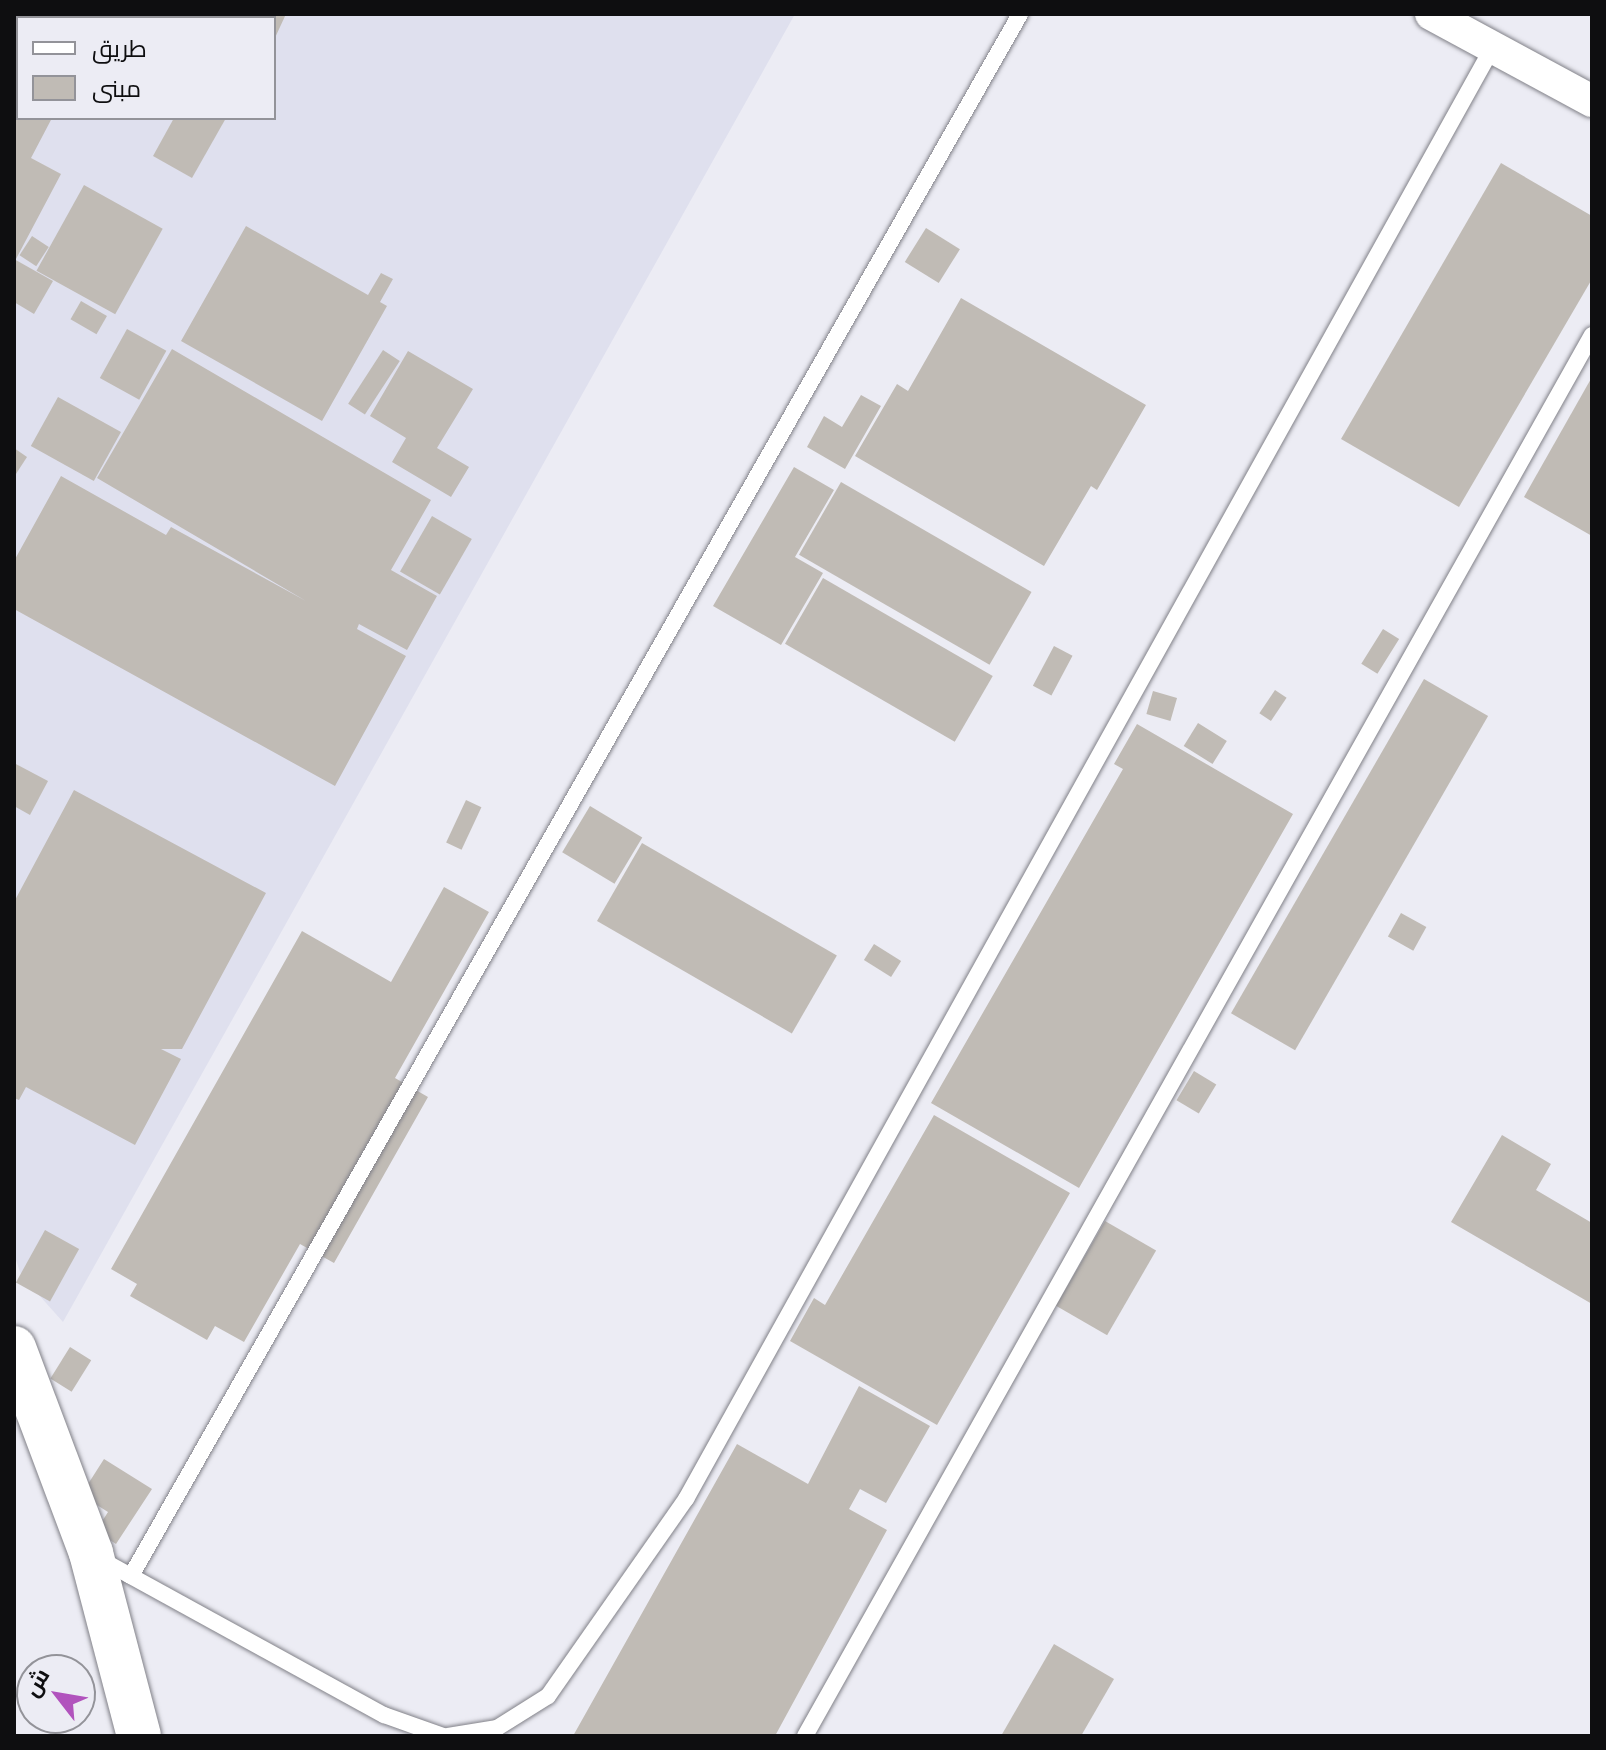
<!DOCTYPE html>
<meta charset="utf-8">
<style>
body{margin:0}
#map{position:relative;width:1606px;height:1750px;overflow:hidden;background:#ececf4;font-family:"Roboto Condensed",Cairo,sans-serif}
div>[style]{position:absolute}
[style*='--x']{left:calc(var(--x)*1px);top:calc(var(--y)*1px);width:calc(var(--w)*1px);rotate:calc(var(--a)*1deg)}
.built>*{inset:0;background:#dfe0ee}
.building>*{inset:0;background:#c0bbb5;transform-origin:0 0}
.roads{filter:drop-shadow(0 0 2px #818188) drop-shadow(0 0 2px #818188)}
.lane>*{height:16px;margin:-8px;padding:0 8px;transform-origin:8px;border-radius:8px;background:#fff}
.street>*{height:32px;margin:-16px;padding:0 16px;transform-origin:16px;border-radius:16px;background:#fff}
.secondary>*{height:44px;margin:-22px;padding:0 22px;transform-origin:22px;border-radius:22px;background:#fff}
span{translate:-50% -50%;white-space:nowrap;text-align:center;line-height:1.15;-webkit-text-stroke:6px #ececf4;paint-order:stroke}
.frame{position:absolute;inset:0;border:16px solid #0e0e10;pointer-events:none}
.legend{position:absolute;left:16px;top:16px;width:260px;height:104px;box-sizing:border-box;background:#ececf4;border:2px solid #939399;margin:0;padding:10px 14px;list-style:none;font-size:24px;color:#0e0e10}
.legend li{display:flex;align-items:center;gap:16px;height:40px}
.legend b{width:40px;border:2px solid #939399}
.north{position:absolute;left:16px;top:1654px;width:80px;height:80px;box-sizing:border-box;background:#ececf4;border:2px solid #939399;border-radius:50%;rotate:301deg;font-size:22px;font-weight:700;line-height:32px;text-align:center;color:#0e0e10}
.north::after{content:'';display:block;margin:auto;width:28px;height:36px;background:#b153bd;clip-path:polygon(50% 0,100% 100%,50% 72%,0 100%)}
</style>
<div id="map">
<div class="built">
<div style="clip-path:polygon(evenodd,14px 14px,795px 14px,63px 1322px,21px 1275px,14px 1254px,14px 14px,18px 18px,274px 18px,274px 118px,18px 118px,18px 18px)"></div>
</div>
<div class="building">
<div style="clip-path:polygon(14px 14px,54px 18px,18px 18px,18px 118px,52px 118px,31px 158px,61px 174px,16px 259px)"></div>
<div style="clip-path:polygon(225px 14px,286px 14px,274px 40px,274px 18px)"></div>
<div style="clip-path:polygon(174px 118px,226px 118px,192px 178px,153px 156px)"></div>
<div style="clip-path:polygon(1501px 163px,1592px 216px,1592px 279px,1459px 507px,1341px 439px)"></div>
<div style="left:84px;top:185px;width:90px;height:98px;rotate:29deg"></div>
<div style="clip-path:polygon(246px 226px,368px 295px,381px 273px,393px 279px,380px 302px,387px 306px,322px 421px,181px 341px)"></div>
<div style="left:926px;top:228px;width:40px;height:40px;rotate:32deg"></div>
<div style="left:32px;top:236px;width:20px;height:23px;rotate:33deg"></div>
<div style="clip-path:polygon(14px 259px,53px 281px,34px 314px,14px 302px)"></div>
<div style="clip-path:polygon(961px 298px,1146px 405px,1097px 490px,1091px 486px,1044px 566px,855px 456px,897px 384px,908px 391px)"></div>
<div style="left:81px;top:301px;width:30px;height:21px;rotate:30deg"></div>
<div style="left:127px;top:329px;width:45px;height:56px;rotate:29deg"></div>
<div style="clip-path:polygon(172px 349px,431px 500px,391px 570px,437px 596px,407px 650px,359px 624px,357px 629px,406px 656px,335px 786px,14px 609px,14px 561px,61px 476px,166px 535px,171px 527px,306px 601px,97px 478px)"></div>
<div style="left:383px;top:350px;width:20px;height:64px;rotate:33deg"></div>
<div style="clip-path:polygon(408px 351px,473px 389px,437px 448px,469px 467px,451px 497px,392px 462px,406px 438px,370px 416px)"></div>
<div style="clip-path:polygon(1592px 377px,1592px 536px,1524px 497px)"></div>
<div style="clip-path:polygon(861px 395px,881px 406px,845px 469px,807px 447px,824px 416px,842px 427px)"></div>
<div style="left:58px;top:397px;width:72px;height:56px;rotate:29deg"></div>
<div style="clip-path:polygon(14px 448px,27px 457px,14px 477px)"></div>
<div style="clip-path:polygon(794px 467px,834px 490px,795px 557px,823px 573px,781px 645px,713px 606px)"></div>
<div style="left:841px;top:482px;width:220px;height:84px;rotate:30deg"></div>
<div style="left:432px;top:516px;width:46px;height:64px;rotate:30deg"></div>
<div style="left:823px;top:578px;width:196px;height:76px;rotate:30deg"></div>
<div style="left:1383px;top:629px;width:19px;height:41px;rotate:32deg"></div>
<div style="left:1054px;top:646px;width:21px;height:45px;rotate:28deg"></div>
<div style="left:1424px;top:679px;width:74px;height:386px;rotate:30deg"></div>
<div style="left:1275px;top:690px;width:14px;height:28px;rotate:34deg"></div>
<div style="left:1153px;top:691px;width:25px;height:24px;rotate:16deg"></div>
<div style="left:1198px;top:723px;width:34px;height:27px;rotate:32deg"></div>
<div style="clip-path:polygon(1137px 724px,1293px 814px,1079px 1188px,931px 1103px,1123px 769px,1114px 764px)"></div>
<div style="clip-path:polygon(14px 763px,48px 781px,30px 815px,14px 806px)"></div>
<div style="clip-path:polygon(74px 790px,266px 893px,182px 1049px,161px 1049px,181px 1059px,135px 1145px,26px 1087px,19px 1100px,14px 1098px,14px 902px)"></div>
<div style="left:466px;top:800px;width:17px;height:47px;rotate:25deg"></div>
<div style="left:590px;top:806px;width:61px;height:54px;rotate:31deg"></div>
<div style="left:642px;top:843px;width:225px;height:90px;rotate:30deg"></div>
<div style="clip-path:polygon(444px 887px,489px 912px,395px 1078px,428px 1097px,334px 1263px,300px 1244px,244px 1342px,215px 1326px,207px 1340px,130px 1296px,137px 1284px,111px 1269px,302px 931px,391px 982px)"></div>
<div style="left:1401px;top:913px;width:29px;height:27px;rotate:29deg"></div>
<div style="left:874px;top:944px;width:32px;height:19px;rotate:32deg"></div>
<div style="left:1194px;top:1071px;width:26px;height:34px;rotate:31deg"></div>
<div style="clip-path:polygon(934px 1115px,1070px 1193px,937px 1425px,790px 1341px,814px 1298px,825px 1305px)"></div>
<div style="clip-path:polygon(1502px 1135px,1551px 1164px,1536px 1190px,1592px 1223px,1592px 1304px,1451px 1222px)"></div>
<div style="left:1105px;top:1221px;width:59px;height:98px;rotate:30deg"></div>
<div style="left:45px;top:1230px;width:39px;height:60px;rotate:29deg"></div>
<div style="left:70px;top:1347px;width:25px;height:37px;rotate:32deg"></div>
<div style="clip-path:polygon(859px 1386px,930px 1426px,886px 1503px,860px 1489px,849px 1509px,887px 1530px,775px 1736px,573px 1736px,737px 1444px,808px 1484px)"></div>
<div style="clip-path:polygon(104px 1459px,152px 1489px,116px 1544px,96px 1531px,108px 1512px,81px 1495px)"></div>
<div style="clip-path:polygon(1054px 1644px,1114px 1679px,1081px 1736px,1001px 1736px)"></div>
</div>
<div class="roads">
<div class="lane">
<div style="--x:100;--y:1559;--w:324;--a:28.8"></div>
<div style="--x:384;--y:1715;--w:63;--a:19.6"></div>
<div style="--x:131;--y:1576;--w:1797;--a:-60.35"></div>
<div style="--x:448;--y:1736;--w:50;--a:-9.3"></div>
<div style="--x:497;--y:1728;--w:60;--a:-32.1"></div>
<div style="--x:548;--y:1696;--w:241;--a:-55"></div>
<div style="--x:686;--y:1499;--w:1663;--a:-60.94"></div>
<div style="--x:805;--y:1736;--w:1607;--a:-60.68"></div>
</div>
<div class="street">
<div style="--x:1431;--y:14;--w:183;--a:28.4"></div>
</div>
<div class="secondary">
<div style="--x:14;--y:1348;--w:219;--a:69.4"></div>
<div style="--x:91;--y:1553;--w:189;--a:75.3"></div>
</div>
</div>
<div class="frame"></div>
<ul class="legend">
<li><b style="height:10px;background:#fff"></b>طريق</li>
<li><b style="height:22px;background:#c0bbb5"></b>مبنى</li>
</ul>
<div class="north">ش</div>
</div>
